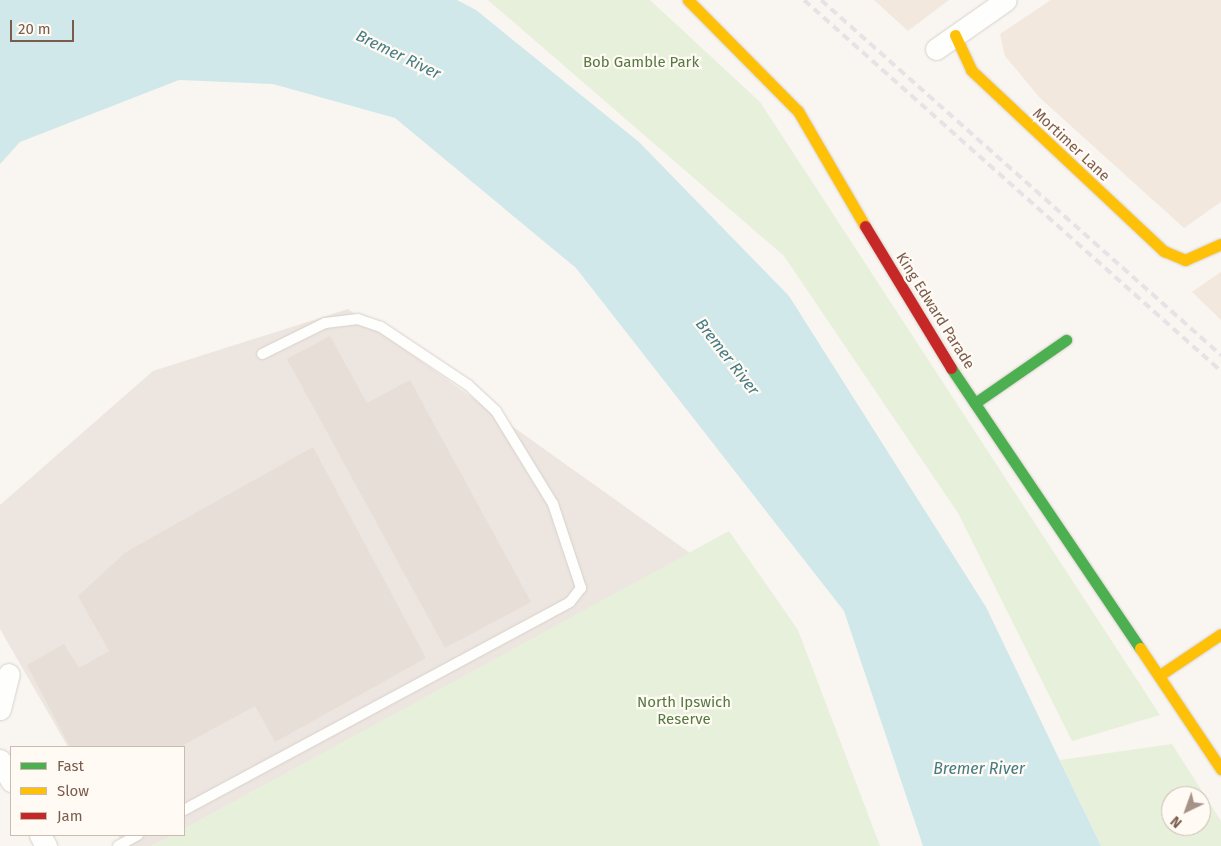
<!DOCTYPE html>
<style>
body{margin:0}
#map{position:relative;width:1221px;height:846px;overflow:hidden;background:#f9f5f0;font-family:"Fira Sans",sans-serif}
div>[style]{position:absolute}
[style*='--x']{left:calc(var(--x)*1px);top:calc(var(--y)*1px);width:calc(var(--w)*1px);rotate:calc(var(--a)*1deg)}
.residential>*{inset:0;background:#f2e8de}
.industrial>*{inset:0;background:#ede5e0}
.green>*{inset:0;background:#e7f0db}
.water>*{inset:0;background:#d0e8ea}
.building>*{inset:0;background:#e6ded7}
.roads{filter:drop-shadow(0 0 1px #d7d1cb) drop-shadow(0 0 1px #d7d1cb)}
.lane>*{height:10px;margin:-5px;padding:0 5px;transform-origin:5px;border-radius:5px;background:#fefefd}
.street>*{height:21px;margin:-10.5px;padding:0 10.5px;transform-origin:10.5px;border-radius:10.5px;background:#fefefd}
.fast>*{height:11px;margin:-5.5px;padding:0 5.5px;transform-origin:5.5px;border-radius:5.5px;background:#4caf50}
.slow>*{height:11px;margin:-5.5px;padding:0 5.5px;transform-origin:5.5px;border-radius:5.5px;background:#ffc107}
.jam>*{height:11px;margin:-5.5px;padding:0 5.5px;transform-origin:5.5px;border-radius:5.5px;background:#c62828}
.rail>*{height:4px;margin-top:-2px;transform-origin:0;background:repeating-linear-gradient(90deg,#e6e3e7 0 8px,transparent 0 13px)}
span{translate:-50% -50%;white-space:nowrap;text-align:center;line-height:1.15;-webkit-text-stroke:4.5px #fffaf3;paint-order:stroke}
.park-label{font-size:15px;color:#537a41}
.street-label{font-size:15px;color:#7a5c4d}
.water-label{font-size:16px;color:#437c86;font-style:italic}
.legend{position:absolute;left:10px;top:746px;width:175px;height:90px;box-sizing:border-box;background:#fffaf3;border:1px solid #cabbb1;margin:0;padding:6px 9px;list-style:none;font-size:15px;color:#7a5c4d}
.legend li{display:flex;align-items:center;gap:10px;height:25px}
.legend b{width:25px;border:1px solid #cabbb1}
.north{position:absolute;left:1161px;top:786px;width:50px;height:50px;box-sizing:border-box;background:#fffaf3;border:1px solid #cabbb1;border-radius:50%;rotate:222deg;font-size:14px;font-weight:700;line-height:20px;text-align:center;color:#7a5c4d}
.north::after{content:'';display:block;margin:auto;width:18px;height:22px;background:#a69286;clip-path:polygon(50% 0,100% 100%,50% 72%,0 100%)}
.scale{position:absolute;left:10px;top:20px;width:64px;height:22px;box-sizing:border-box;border:2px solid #7a5c4d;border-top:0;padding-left:6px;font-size:15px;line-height:18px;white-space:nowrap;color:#7a5c4d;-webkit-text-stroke:4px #fffaf3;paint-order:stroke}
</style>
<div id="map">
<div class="residential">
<div style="clip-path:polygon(874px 0,949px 0,908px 31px)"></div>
<div style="clip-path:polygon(1051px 0,1221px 0,1221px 202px,1184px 228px,1040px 98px,1005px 56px,1000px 34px)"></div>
<div style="clip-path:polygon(1221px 272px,1221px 320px,1192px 292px)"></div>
</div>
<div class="industrial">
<div style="clip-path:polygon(348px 309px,690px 553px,184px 829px,184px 747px,68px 747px,0 629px,0 505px,153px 371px)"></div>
<div style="clip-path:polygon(118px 835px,173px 835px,152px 846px,124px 846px)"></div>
</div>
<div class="green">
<div style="clip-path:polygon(488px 0,650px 0,760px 102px,1160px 715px,1072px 741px,958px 513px,784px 256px)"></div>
<div style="clip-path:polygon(729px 531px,798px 630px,880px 846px,152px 846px,173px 835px,184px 835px,184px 829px)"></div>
<div style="clip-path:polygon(evenodd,1172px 744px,1221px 821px,1221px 846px,1101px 846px,1060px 760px,1172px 744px,1171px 796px,1201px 796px,1201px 826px,1171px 826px,1171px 796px)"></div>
</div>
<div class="water">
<div style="clip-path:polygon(0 0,457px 0,476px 10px,639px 142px,789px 296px,986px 607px,1101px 846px,923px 846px,844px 611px,576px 268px,395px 118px,273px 84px,179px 80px,20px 142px,0 164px)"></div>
</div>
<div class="building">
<div style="clip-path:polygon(330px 336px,367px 403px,410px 380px,531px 602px,445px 648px,287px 359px)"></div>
<div style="clip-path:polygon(313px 447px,426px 658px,275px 742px,255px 706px,180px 747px,70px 747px,27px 665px,64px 644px,79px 668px,109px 651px,78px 596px,126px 552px)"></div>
</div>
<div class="roads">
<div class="lane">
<div style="--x:184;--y:810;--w:438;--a:-28.3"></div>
<div style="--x:570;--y:602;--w:18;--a:-52"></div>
<div style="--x:581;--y:588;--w:89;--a:-108.4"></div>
<div style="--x:553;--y:504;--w:109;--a:-121.5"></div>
<div style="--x:496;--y:411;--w:38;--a:-137"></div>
<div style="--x:468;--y:385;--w:105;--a:-146.3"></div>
<div style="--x:381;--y:327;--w:24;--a:-161"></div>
<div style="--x:358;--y:319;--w:33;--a:173"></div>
<div style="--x:325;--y:323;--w:70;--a:153.8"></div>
<div style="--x:118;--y:846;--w:23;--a:-29"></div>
</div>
<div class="street">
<div style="--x:936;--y:49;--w:85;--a:-35"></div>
<div style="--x:0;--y:709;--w:36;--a:-76"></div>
<div style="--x:0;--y:760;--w:24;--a:62"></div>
<div style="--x:40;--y:835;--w:13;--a:61"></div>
</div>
<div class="fast">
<div style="--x:951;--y:368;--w:338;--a:56"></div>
<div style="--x:975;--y:403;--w:111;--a:-34.7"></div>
</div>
<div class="slow">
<div style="--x:688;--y:0;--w:156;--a:45.3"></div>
<div style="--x:798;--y:111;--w:133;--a:59.8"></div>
<div style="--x:955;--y:35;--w:38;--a:65"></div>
<div style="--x:971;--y:70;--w:265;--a:43.2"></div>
<div style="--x:1164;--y:251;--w:23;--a:23"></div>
<div style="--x:1185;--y:260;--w:39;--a:-24"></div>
<div style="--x:1140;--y:648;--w:146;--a:56.2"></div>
<div style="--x:1160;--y:675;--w:73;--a:-33.9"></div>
</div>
<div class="jam">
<div style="--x:865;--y:226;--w:166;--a:58.8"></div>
</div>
</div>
<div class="rail">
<div style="--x:804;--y:0;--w:558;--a:41.66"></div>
<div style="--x:821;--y:0;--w:535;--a:41.59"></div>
</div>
<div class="park-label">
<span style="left:641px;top:63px">Bob Gamble Park</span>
<span style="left:684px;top:711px">North Ipswich<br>Reserve</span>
</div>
<div class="street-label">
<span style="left:1071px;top:145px;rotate:43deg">Mortimer Lane</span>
<span style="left:935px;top:311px;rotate:58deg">King Edward Parade</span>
</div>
<div class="water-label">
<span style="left:398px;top:55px;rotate:26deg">Bremer River</span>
<span style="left:727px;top:357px;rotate:52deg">Bremer River</span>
<span style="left:979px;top:769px">Bremer River</span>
</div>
<ul class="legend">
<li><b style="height:6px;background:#4caf50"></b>Fast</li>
<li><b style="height:6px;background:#ffc107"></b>Slow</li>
<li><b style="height:6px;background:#c62828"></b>Jam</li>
</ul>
<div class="north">N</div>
<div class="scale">20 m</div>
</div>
